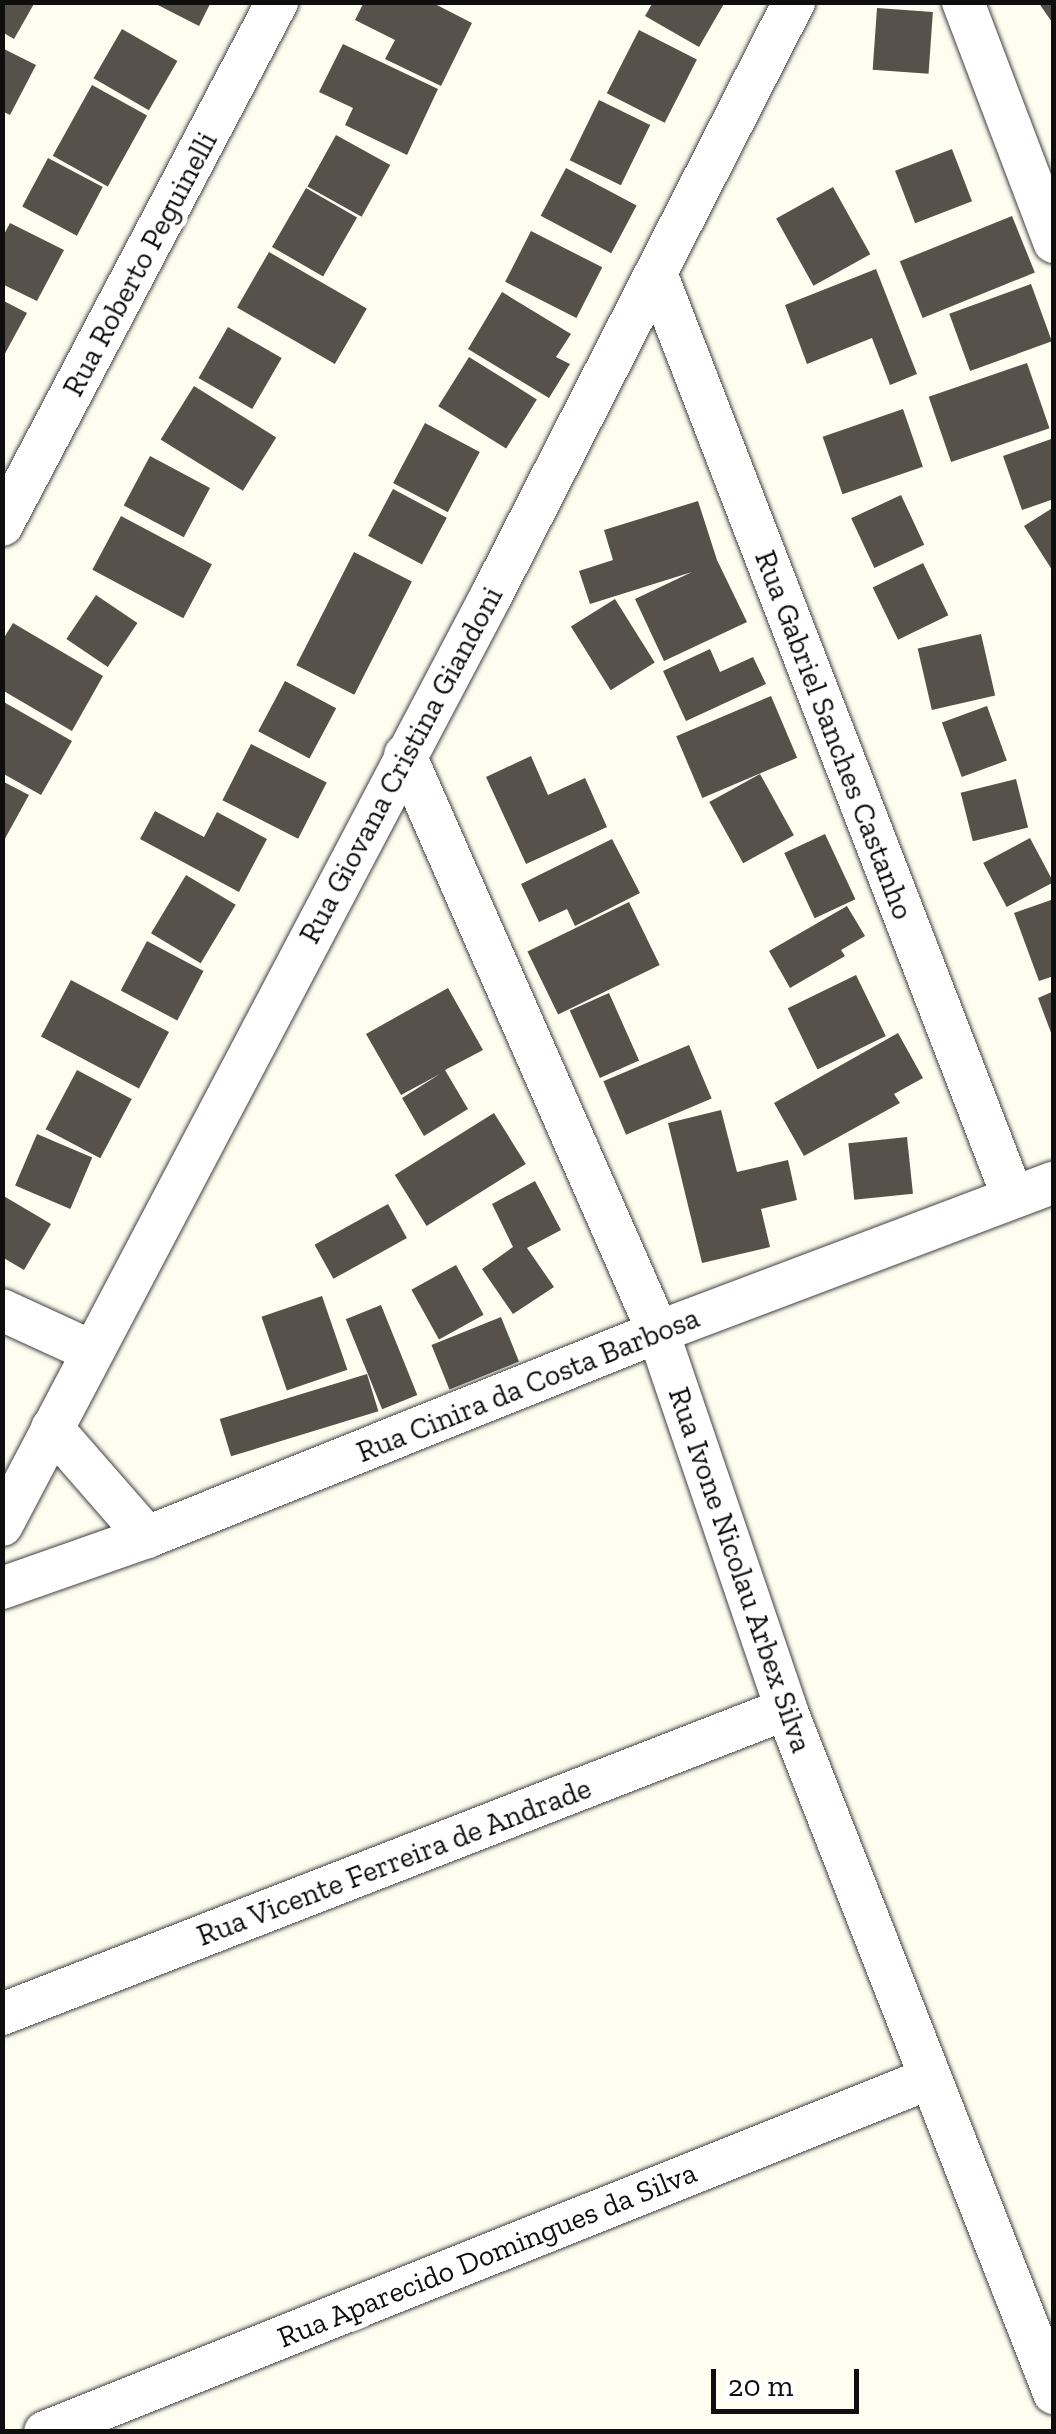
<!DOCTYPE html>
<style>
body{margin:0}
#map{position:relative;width:1056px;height:2434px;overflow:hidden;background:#fdfef0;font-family:"Zilla Slab",serif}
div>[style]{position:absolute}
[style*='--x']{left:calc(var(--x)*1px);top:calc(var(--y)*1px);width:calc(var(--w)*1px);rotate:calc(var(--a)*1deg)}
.building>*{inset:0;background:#56524b;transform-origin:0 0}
.roads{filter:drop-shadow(0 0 2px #414141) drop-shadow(0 0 2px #414141)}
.street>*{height:42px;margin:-21px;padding:0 21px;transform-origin:21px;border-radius:21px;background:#fff}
span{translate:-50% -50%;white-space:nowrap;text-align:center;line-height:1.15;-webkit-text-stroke:10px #fff;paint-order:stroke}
.street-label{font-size:30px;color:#0e0e0e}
.frame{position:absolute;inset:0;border:5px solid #0e0e0e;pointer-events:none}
.scale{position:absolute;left:711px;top:2369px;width:148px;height:45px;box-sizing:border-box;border:5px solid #0e0e0e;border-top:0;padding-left:12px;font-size:30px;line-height:35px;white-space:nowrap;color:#0e0e0e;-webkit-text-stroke:8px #fff;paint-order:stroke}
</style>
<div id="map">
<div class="building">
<div style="clip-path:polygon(2px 2px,35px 2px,14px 39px,2px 32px)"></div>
<div style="clip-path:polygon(152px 2px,211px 2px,199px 26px)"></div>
<div style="clip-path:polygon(364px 2px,431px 2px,472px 23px,441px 86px,385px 59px,395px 40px,355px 20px)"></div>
<div style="clip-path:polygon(653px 2px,725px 2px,699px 47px,645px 16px)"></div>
<div style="clip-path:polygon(1038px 2px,1054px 2px,1054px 25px)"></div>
<div style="left:877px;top:8px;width:56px;height:62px;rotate:4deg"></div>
<div style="left:122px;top:29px;width:64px;height:57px;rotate:30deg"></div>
<div style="left:639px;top:30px;width:65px;height:71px;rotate:27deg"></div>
<div style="clip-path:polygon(343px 44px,438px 89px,407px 155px,345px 125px,353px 108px,319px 92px)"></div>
<div style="clip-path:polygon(2px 48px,36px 65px,10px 115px,2px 111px)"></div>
<div style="left:92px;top:85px;width:63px;height:81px;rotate:29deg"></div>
<div style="left:599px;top:100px;width:57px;height:67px;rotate:26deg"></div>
<div style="left:336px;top:135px;width:62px;height:59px;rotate:29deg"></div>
<div style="left:952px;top:149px;width:56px;height:61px;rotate:69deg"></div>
<div style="left:48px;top:158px;width:62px;height:55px;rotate:28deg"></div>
<div style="left:566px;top:168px;width:80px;height:54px;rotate:28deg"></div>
<div style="left:833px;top:187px;width:77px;height:65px;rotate:61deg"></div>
<div style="left:306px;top:188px;width:59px;height:68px;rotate:30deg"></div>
<div style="left:1012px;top:216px;width:61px;height:121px;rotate:68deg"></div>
<div style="clip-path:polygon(10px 223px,64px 250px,37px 301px,2px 284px,2px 238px)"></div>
<div style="left:531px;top:231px;width:80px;height:57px;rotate:27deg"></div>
<div style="left:269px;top:252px;width:113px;height:64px;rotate:30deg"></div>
<div style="clip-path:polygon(876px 269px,917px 374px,890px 385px,872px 338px,807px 364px,785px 305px)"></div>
<div style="left:1031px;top:284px;width:61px;height:87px;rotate:70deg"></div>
<div style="clip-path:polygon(502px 292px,571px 334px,556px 357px,570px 364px,549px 398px,468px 349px)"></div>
<div style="clip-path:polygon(2px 300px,27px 313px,2px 359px)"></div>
<div style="left:228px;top:327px;width:62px;height:59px;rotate:30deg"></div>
<div style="left:469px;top:357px;width:80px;height:58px;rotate:32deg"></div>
<div style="left:1027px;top:363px;width:69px;height:104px;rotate:71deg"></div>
<div style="left:194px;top:386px;width:97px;height:63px;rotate:32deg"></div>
<div style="left:903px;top:409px;width:61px;height:85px;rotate:71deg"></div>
<div style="left:425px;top:423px;width:62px;height:68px;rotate:28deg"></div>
<div style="clip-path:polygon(1054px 438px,1054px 499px,1022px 510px,1003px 456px)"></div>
<div style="left:150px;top:456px;width:68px;height:56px;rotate:28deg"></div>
<div style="left:393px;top:489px;width:61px;height:53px;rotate:28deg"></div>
<div style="left:901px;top:495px;width:55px;height:55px;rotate:65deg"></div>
<div style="clip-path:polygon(698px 501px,717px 560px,747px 622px,664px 661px,635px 599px,692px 572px,590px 604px,579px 571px,613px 560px,604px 530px)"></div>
<div style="clip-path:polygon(1054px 507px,1054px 573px,1024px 526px)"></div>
<div style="left:121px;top:516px;width:103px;height:61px;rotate:28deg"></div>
<div style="left:354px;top:552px;width:65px;height:127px;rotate:27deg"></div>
<div style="left:923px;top:563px;width:58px;height:56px;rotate:64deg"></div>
<div style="left:96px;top:595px;width:50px;height:53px;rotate:34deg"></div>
<div style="left:615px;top:599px;width:75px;height:52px;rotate:58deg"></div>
<div style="clip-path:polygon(13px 623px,103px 676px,72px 731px,2px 690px,2px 641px)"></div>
<div style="left:981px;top:634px;width:63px;height:65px;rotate:77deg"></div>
<div style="clip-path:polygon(710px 649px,720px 672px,753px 657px,766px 684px,686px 721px,663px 671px)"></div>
<div style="left:285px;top:681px;width:58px;height:57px;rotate:28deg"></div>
<div style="left:771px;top:696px;width:67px;height:103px;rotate:67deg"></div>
<div style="clip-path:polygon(2px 701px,72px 741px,41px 795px,2px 773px)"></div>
<div style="left:987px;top:706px;width:58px;height:48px;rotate:70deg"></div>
<div style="left:251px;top:744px;width:85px;height:63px;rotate:27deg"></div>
<div style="clip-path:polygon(531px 756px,548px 795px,585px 778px,607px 827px,526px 864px,486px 777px)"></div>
<div style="left:760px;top:774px;width:70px;height:58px;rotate:61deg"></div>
<div style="left:1016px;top:779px;width:50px;height:57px;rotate:76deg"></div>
<div style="clip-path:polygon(2px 781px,29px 795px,2px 844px)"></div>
<div style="clip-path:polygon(155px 811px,204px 837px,217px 812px,267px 839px,239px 892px,140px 839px)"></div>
<div style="left:825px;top:834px;width:72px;height:45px;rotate:65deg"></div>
<div style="left:1030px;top:838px;width:50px;height:53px;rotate:62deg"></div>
<div style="clip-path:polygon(612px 839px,640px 893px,575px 926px,567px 909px,539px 922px,521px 884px)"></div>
<div style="left:186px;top:875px;width:58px;height:68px;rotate:31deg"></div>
<div style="clip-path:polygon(1054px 899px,1054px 976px,1039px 981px,1014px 913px)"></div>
<div style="left:629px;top:902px;width:70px;height:113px;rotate:64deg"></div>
<div style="clip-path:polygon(847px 906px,865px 936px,841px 950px,845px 956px,790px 988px,769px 951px)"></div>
<div style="left:147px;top:941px;width:64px;height:56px;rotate:28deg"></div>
<div style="left:856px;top:975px;width:68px;height:76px;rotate:64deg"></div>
<div style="left:71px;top:980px;width:111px;height:64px;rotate:28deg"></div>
<div style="clip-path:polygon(448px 988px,483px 1050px,445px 1070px,468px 1109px,424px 1136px,402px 1098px,440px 1074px,401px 1095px,366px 1034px)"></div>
<div style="clip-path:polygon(1054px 991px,1054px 1038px,1053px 1038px,1038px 998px)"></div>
<div style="left:609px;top:993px;width:74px;height:43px;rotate:66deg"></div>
<div style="clip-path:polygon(898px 1033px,923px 1078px,894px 1094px,900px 1103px,804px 1156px,774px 1103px)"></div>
<div style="left:689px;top:1045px;width:58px;height:93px;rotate:67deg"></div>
<div style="left:77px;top:1070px;width:62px;height:67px;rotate:28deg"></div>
<div style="clip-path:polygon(721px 1110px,737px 1172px,788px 1160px,797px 1200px,761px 1209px,770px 1247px,702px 1263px,668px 1123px)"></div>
<div style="left:494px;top:1113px;width:60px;height:117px;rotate:58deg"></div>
<div style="left:37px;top:1134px;width:60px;height:56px;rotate:23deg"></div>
<div style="left:907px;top:1137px;width:57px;height:59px;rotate:84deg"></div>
<div style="clip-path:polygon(535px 1181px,561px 1230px,527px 1248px,554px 1287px,513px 1314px,482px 1269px,513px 1247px,492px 1204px)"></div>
<div style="clip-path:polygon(2px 1195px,51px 1224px,24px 1270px,2px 1257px)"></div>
<div style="left:388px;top:1204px;width:39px;height:84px;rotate:61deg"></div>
<div style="left:456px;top:1265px;width:57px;height:51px;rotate:61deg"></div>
<div style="left:322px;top:1296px;width:78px;height:64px;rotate:71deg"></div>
<div style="left:381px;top:1305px;width:97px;height:38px;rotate:68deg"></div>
<div style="left:501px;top:1317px;width:48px;height:75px;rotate:68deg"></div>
<div style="left:367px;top:1374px;width:39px;height:154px;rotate:73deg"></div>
</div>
<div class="roads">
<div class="street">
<div style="--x:963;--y:2;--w:257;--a:69.2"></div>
<div style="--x:656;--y:273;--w:991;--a:68.88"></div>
<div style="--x:2;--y:525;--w:591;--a:-62.26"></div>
<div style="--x:405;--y:755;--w:630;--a:66.32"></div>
<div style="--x:658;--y:1332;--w:398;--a:71.2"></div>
<div style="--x:786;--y:1709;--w:735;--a:68.6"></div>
<div style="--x:2;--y:1310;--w:98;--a:24.7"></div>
<div style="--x:52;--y:1428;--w:145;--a:48.9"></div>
<div style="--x:2;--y:1525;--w:1052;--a:-62.24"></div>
<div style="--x:492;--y:594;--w:665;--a:-62.97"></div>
<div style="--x:2;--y:1588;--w:154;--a:-19.4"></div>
<div style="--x:147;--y:1537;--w:551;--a:-21.86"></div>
<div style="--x:658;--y:1332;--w:423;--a:-20.7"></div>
<div style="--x:2;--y:2014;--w:841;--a:-21.26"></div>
<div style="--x:45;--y:2432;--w:951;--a:-21.79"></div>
</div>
</div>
<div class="street-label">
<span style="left:140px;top:264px;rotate:-62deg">Rua Roberto Peguinelli</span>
<span style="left:834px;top:735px;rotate:69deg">Rua Gabriel Sanches Castanho</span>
<span style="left:401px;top:765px;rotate:-62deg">Rua Giovana Cristina Giandoni</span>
<span style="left:528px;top:1385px;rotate:-22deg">Rua Cinira da Costa Barbosa</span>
<span style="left:740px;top:1570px;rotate:71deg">Rua Ivone Nicolau Arbex Silva</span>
<span style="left:394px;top:1862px;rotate:-21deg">Rua Vicente Ferreira de Andrade</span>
<span style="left:487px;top:2255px;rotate:-22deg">Rua Aparecido Domingues da Silva</span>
</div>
<div class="frame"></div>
<div class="scale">20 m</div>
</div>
